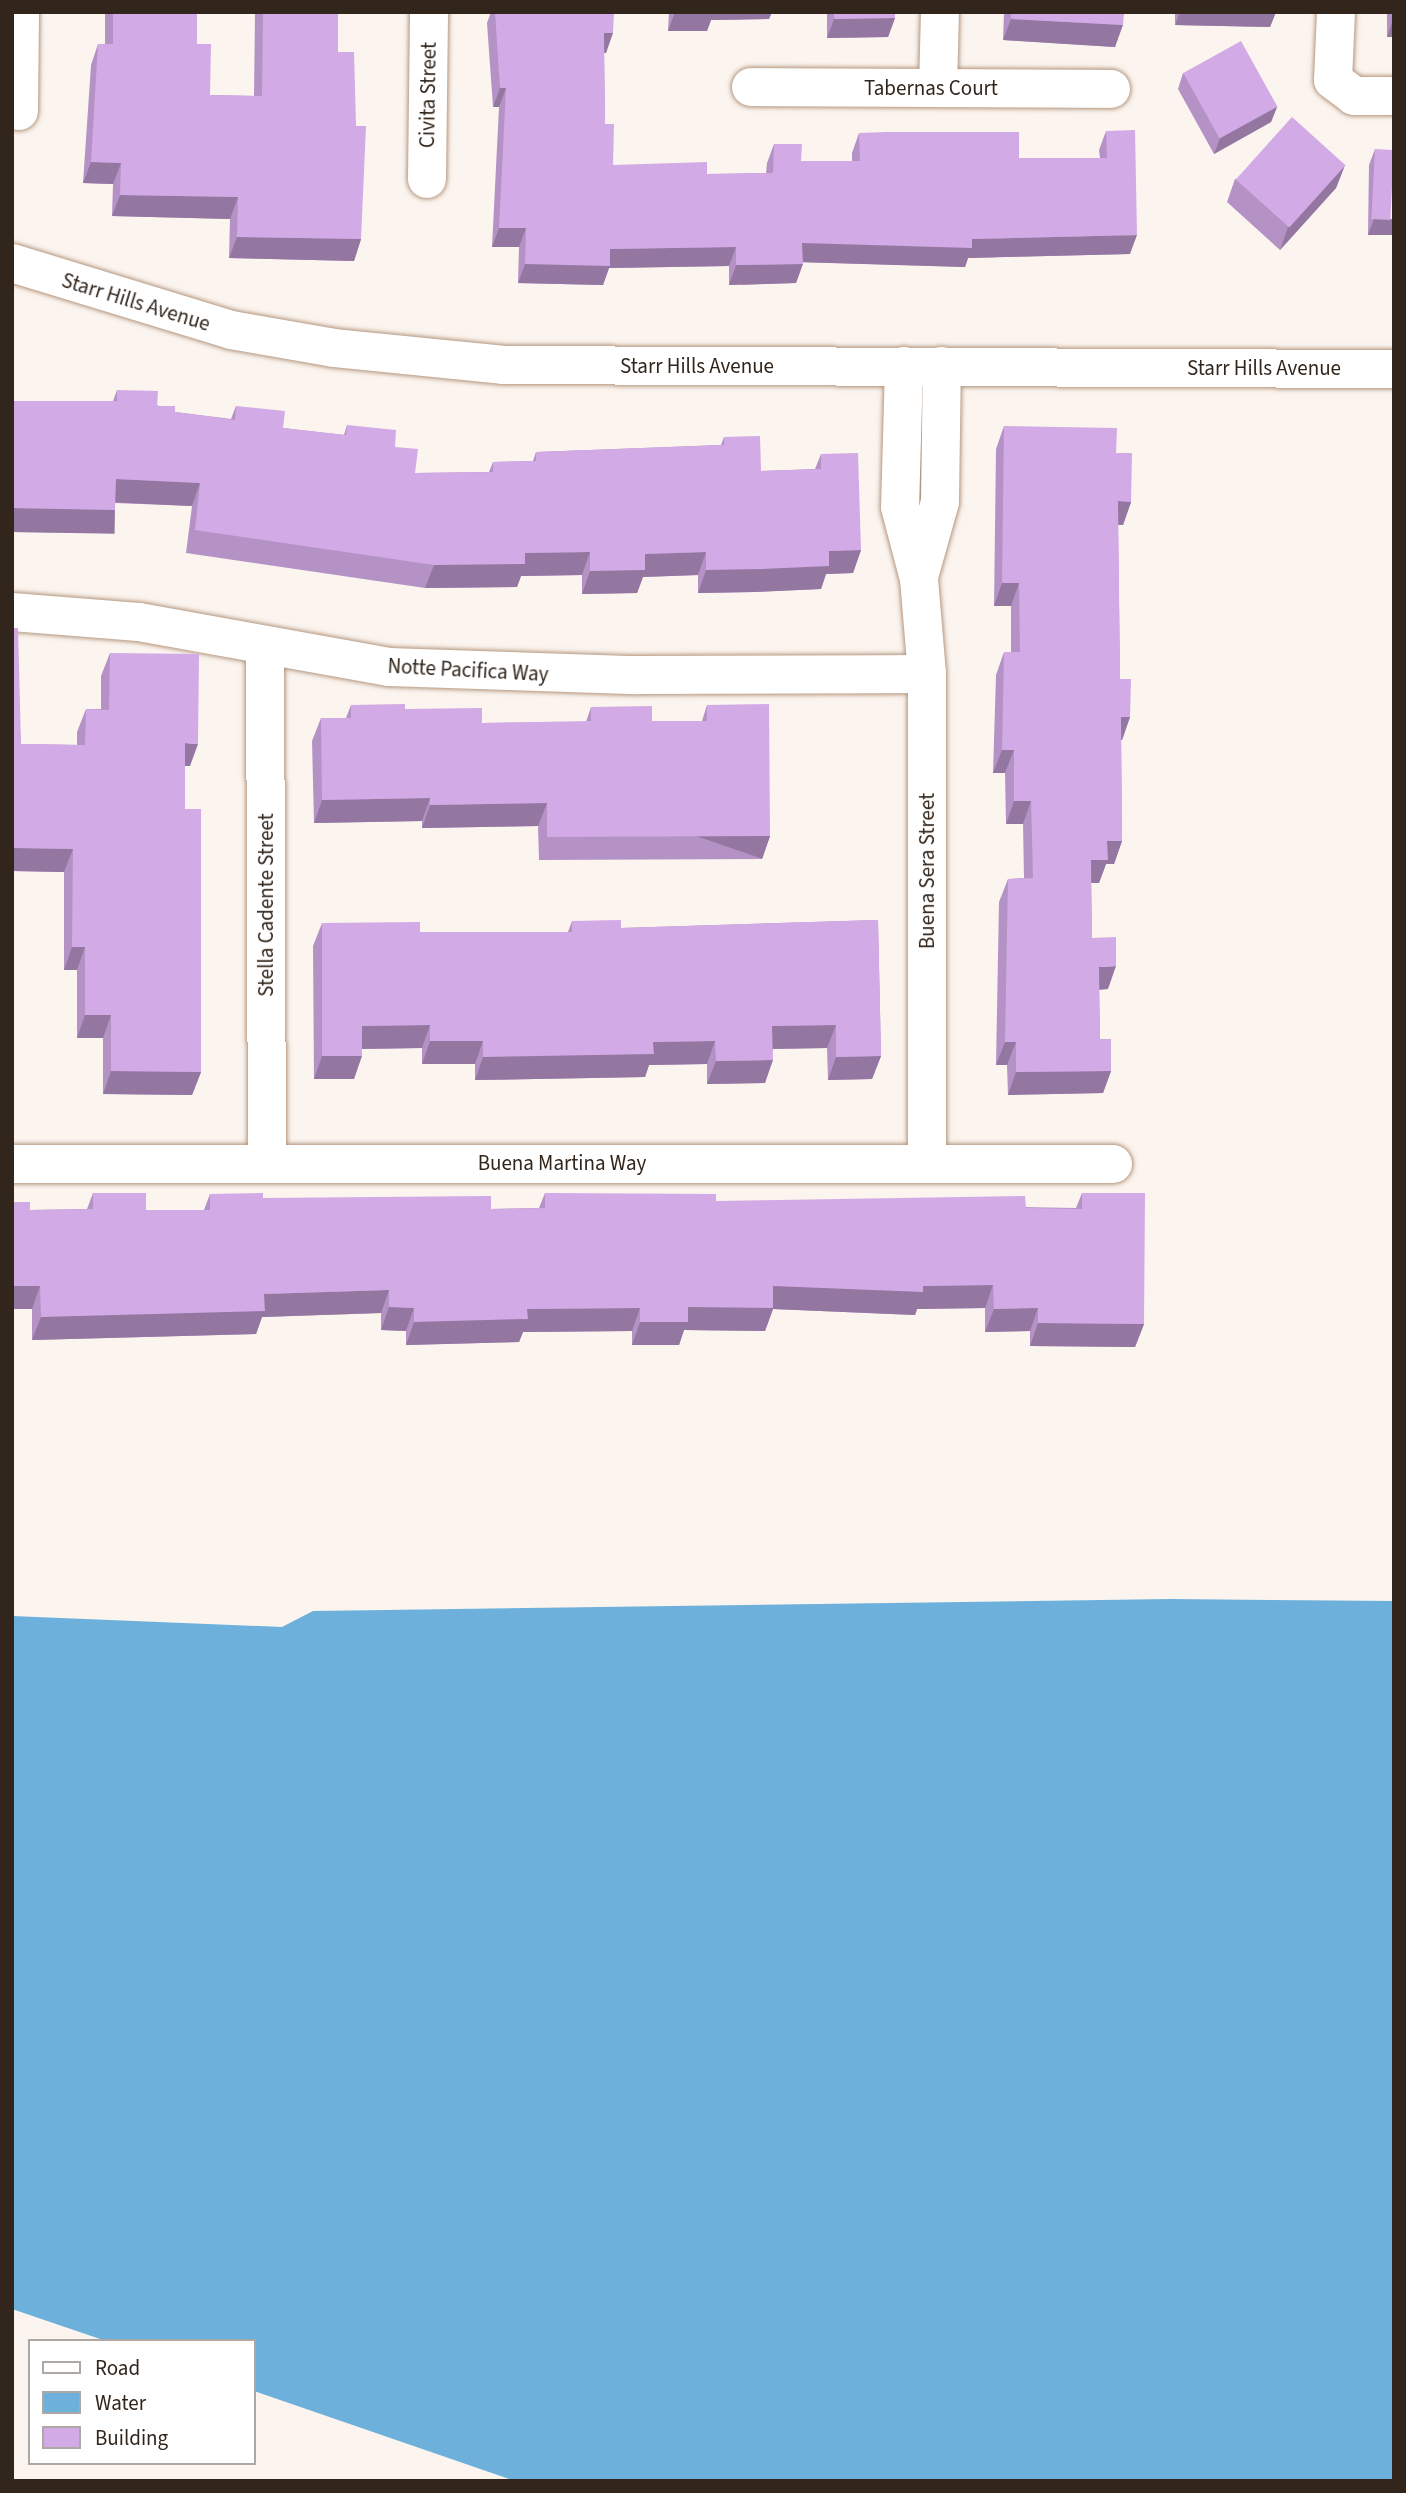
<!DOCTYPE html>
<style>
body{margin:0}
#map{position:relative;width:1406px;height:2493px;overflow:hidden;background:#fbf4ef;font-family:"Source Sans 3",sans-serif}
div>[style]{position:absolute}
[style*='--x']{left:calc(var(--x)*1px);top:calc(var(--y)*1px);width:calc(var(--w)*1px);rotate:calc(var(--a)*1deg)}
.water>*{inset:0;background:#6db0db}
.roads{filter:drop-shadow(0 0 2px #b5977f) drop-shadow(0 0 2px #b5977f)}
.minor>*{height:38px;margin:-19px;padding:0 19px;transform-origin:19px;border-radius:19px;background:#fff}
.wall>*{inset:0;background:#b592c5;transform-origin:0 0}
.shaded-wall>*{inset:0;background:#9377a0;transform-origin:0 0}
.building>*{inset:0;background:#d2aae5;transform-origin:0 0}
span{translate:-50% -50%;white-space:nowrap;text-align:center;line-height:1.15;-webkit-text-stroke:5px #fff;paint-order:stroke}
.street-label{font-size:21px;color:#32261c}
.frame{position:absolute;inset:0;border:14px solid #32261c;pointer-events:none}
.legend{position:absolute;left:28px;top:2339px;width:228px;height:126px;box-sizing:border-box;background:#fff;border:2px solid #ada8a4;margin:0;padding:9px 12px;list-style:none;font-size:21px;color:#32261c}
.legend li{display:flex;align-items:center;gap:14px;height:35px}
.legend b{width:35px;border:2px solid #ada8a4}
</style>
<div id="map">
<div class="water">
<div style="clip-path:polygon(1170px 1599px,1394px 1601px,1394px 2481px,515px 2481px,254px 2391px,254px 2341px,106px 2341px,12px 2309px,12px 1616px,282px 1627px,313px 1611px)"></div>
</div>
<div class="roads">
<div class="minor">
<div style="--x:1336;--y:12;--w:68;--a:92.5"></div>
<div style="--x:1333;--y:80;--w:26;--a:37"></div>
<div style="--x:1354;--y:96;--w:40;--a:0"></div>
<div style="--x:751;--y:87;--w:360;--a:0.3"></div>
<div style="--x:938;--y:88;--w:76;--a:-88.5"></div>
<div style="--x:19;--y:111;--w:99;--a:-89.4"></div>
<div style="--x:427;--y:179;--w:167;--a:-89.3"></div>
<div style="--x:12;--y:263;--w:229;--a:17"></div>
<div style="--x:231;--y:330;--w:105;--a:9.9"></div>
<div style="--x:334;--y:348;--w:170;--a:5.7"></div>
<div style="--x:503;--y:365;--w:891;--a:0.26"></div>
<div style="--x:904;--y:366;--w:141;--a:91.6"></div>
<div style="--x:900;--y:507;--w:74;--a:75.2"></div>
<div style="--x:919;--y:579;--w:95;--a:85.2"></div>
<div style="--x:927;--y:674;--w:489;--a:90"></div>
<div style="--x:919;--y:577;--w:78;--a:-74.4"></div>
<div style="--x:940;--y:502;--w:136;--a:-89.2"></div>
<div style="--x:12;--y:612;--w:127;--a:4.5"></div>
<div style="--x:139;--y:622;--w:254;--a:10.2"></div>
<div style="--x:389;--y:667;--w:247;--a:1.9"></div>
<div style="--x:636;--y:675;--w:291;--a:-0.2"></div>
<div style="--x:265;--y:647;--w:516;--a:89.78"></div>
<div style="--x:12;--y:1164;--w:1101;--a:0"></div>
</div>
</div>
<div class="wall">
<div style="clip-path:polygon(105px 12px,197px 12px,197px 44px,210px 95px,254px 96px,255px 12px,338px 12px,338px 52px,356px 126px,361px 239px,354px 261px,229px 258px,230px 219px,112px 216px,113px 184px,83px 183px,91px 65px,98px 44px,105px 44px)"></div>
<div style="clip-path:polygon(491px 12px,614px 12px,606px 53px,604px 53px,605px 124px,613px 165px,707px 174px,766px 173px,767px 163px,774px 144px,801px 161px,852px 161px,852px 153px,859px 133px,1019px 158px,1100px 158px,1099px 150px,1106px 131px,1130px 254px,968px 258px,965px 267px,803px 262px,796px 283px,729px 285px,729px 266px,609px 268px,603px 285px,518px 283px,519px 247px,492px 247px,499px 107px,493px 107px,487px 23px)"></div>
<div style="clip-path:polygon(669px 12px,772px 12px,769px 19px,711px 20px,707px 31px,668px 31px)"></div>
<div style="clip-path:polygon(827px 12px,895px 12px,895px 18px,888px 37px,827px 38px)"></div>
<div style="clip-path:polygon(1004px 12px,1124px 12px,1115px 47px,1003px 40px)"></div>
<div style="clip-path:polygon(1175px 12px,1276px 12px,1270px 27px,1175px 25px)"></div>
<div style="left:1387px;top:12px;width:7px;height:25px"></div>
<div style="clip-path:polygon(1183px 73px,1277px 107px,1271px 122px,1214px 154px,1178px 89px)"></div>
<div style="clip-path:polygon(1375px 149px,1394px 235px,1368px 235px,1369px 165px)"></div>
<div style="clip-path:polygon(1345px 165px,1336px 188px,1280px 250px,1227px 202px,1235px 179px)"></div>
<div style="clip-path:polygon(117px 390px,175px 412px,231px 419px,236px 406px,283px 428px,344px 435px,347px 425px,395px 447px,415px 473px,489px 472px,493px 462px,533px 461px,536px 452px,721px 445px,724px 437px,761px 471px,815px 469px,821px 454px,861px 550px,853px 573px,826px 574px,821px 589px,754px 592px,698px 593px,698px 575px,643px 577px,637px 593px,582px 594px,582px 575px,521px 576px,517px 587px,425px 588px,186px 553px,192px 506px,115px 503px,115px 510px,106px 533px,12px 532px,12px 401px,113px 401px)"></div>
<div style="clip-path:polygon(1004px 426px,1116px 453px,1131px 502px,1123px 525px,1118px 525px,1120px 679px,1130px 717px,1122px 740px,1121px 740px,1122px 841px,1114px 864px,1106px 864px,1099px 883px,1091px 883px,1092px 938px,1108px 989px,1099px 990px,1100px 1039px,1111px 1071px,1103px 1093px,1008px 1095px,1007px 1065px,996px 1065px,999px 902px,1008px 879px,1024px 878px,1023px 824px,1006px 824px,1005px 773px,993px 773px,996px 675px,1004px 652px,1011px 652px,1011px 606px,994px 606px,996px 449px)"></div>
<div style="clip-path:polygon(12px 628px,21px 744px,77px 745px,77px 732px,86px 709px,101px 709px,101px 676px,110px 653px,190px 766px,185px 766px,185px 809px,201px 1072px,192px 1095px,103px 1094px,103px 1038px,77px 1038px,77px 970px,64px 970px,64px 872px,14px 871px,14px 1048px,12px 1053px)"></div>
<div style="clip-path:polygon(351px 705px,405px 709px,482px 723px,586px 722px,591px 707px,652px 721px,702px 721px,707px 705px,770px 836px,762px 859px,539px 860px,538px 826px,422px 828px,422px 821px,314px 823px,312px 741px,321px 718px,346px 718px)"></div>
<div style="clip-path:polygon(878px 920px,881px 1056px,872px 1079px,828px 1080px,827px 1048px,773px 1049px,765px 1083px,707px 1084px,707px 1064px,649px 1065px,645px 1077px,475px 1080px,475px 1064px,422px 1064px,422px 1048px,362px 1049px,354px 1079px,314px 1079px,313px 946px,322px 923px,420px 932px,568px 932px,572px 921px,621px 928px)"></div>
<div style="clip-path:polygon(93px 1193px,146px 1210px,204px 1210px,210px 1194px,263px 1198px,491px 1209px,539px 1208px,545px 1193px,716px 1201px,1076px 1208px,1082px 1193px,1144px 1324px,1135px 1347px,1030px 1346px,1030px 1331px,985px 1332px,985px 1308px,917px 1309px,915px 1315px,773px 1309px,765px 1331px,684px 1330px,679px 1345px,632px 1345px,632px 1331px,523px 1332px,519px 1342px,406px 1345px,406px 1331px,381px 1330px,381px 1313px,262px 1317px,256px 1334px,32px 1340px,32px 1309px,12px 1309px,12px 1202px,30px 1210px,87px 1209px)"></div>
</div>
<div class="shaded-wall">
<div style="clip-path:polygon(675px 12px,772px 12px,769px 19px,711px 20px,707px 31px,668px 31px)"></div>
<div style="clip-path:polygon(1180px 12px,1276px 12px,1270px 27px,1175px 25px)"></div>
<div style="clip-path:polygon(895px 18px,888px 37px,827px 38px,834px 19px)"></div>
<div style="clip-path:polygon(1011px 19px,1123px 25px,1115px 47px,1003px 40px)"></div>
<div style="clip-path:polygon(1393px 19px,1394px 37px,1387px 37px)"></div>
<div style="clip-path:polygon(604px 33px,613px 33px,606px 53px,597px 52px)"></div>
<div style="clip-path:polygon(500px 88px,506px 88px,499px 107px,493px 107px)"></div>
<div style="clip-path:polygon(1277px 107px,1271px 122px,1214px 154px,1220px 138px)"></div>
<div style="clip-path:polygon(91px 162px,121px 163px,113px 184px,83px 183px)"></div>
<div style="clip-path:polygon(1345px 165px,1336px 188px,1280px 250px,1288px 227px)"></div>
<div style="clip-path:polygon(120px 195px,238px 197px,230px 219px,112px 216px)"></div>
<div style="clip-path:polygon(1374px 219px,1394px 219px,1394px 235px,1368px 235px)"></div>
<div style="clip-path:polygon(499px 228px,526px 228px,519px 247px,492px 247px)"></div>
<div style="clip-path:polygon(1137px 235px,1130px 254px,968px 258px,965px 267px,795px 262px,802px 243px)"></div>
<div style="clip-path:polygon(237px 237px,361px 239px,354px 261px,229px 258px)"></div>
<div style="clip-path:polygon(736px 247px,729px 266px,609px 268px,603px 285px,518px 283px,525px 264px,610px 249px)"></div>
<div style="clip-path:polygon(803px 264px,796px 283px,729px 285px,736px 265px)"></div>
<div style="clip-path:polygon(116px 479px,200px 483px,192px 506px,107px 502px)"></div>
<div style="clip-path:polygon(1118px 501px,1131px 502px,1123px 525px,1110px 524px)"></div>
<div style="left:12px;top:508px;width:103px;height:24px;rotate:1deg"></div>
<div style="clip-path:polygon(861px 550px,853px 573px,826px 574px,821px 589px,754px 592px,698px 593px,706px 570px,829px 551px)"></div>
<div style="clip-path:polygon(590px 552px,582px 575px,521px 576px,517px 587px,425px 588px,434px 565px,525px 553px)"></div>
<div style="clip-path:polygon(706px 552px,698px 575px,643px 577px,637px 593px,582px 594px,590px 571px,645px 554px)"></div>
<div style="clip-path:polygon(1002px 583px,1019px 583px,1011px 606px,994px 606px)"></div>
<div style="clip-path:polygon(1121px 717px,1130px 717px,1122px 740px,1112px 740px)"></div>
<div style="clip-path:polygon(185px 743px,198px 744px,190px 766px,177px 766px)"></div>
<div style="clip-path:polygon(1002px 750px,1014px 750px,1005px 773px,993px 773px)"></div>
<div style="clip-path:polygon(430px 798px,422px 821px,314px 823px,322px 800px)"></div>
<div style="clip-path:polygon(1014px 801px,1031px 801px,1023px 824px,1006px 824px)"></div>
<div style="clip-path:polygon(547px 803px,538px 826px,422px 828px,430px 805px)"></div>
<div style="left:770px;top:836px;width:24px;height:223px;rotate:109deg"></div>
<div style="clip-path:polygon(1107px 841px,1122px 841px,1114px 864px,1106px 864px,1099px 883px,1083px 883px,1091px 860px)"></div>
<div style="clip-path:polygon(14px 848px,73px 849px,64px 872px,12px 871px)"></div>
<div style="clip-path:polygon(72px 947px,85px 947px,77px 970px,64px 970px)"></div>
<div style="clip-path:polygon(1116px 966px,1108px 989px,1090px 990px,1099px 967px)"></div>
<div style="clip-path:polygon(85px 1015px,111px 1015px,103px 1038px,77px 1038px)"></div>
<div style="clip-path:polygon(430px 1025px,422px 1048px,354px 1049px,362px 1026px)"></div>
<div style="clip-path:polygon(836px 1025px,827px 1048px,764px 1049px,772px 1026px)"></div>
<div style="clip-path:polygon(430px 1041px,483px 1041px,475px 1064px,422px 1064px)"></div>
<div style="clip-path:polygon(715px 1041px,707px 1064px,649px 1065px,645px 1077px,475px 1080px,483px 1057px,653px 1042px)"></div>
<div style="clip-path:polygon(1005px 1042px,1016px 1042px,1007px 1065px,996px 1065px)"></div>
<div style="clip-path:polygon(322px 1056px,362px 1056px,354px 1079px,314px 1079px)"></div>
<div style="clip-path:polygon(881px 1056px,872px 1079px,828px 1080px,836px 1057px)"></div>
<div style="clip-path:polygon(773px 1060px,765px 1083px,707px 1084px,716px 1061px)"></div>
<div style="clip-path:polygon(111px 1071px,201px 1072px,192px 1095px,103px 1094px)"></div>
<div style="clip-path:polygon(1111px 1071px,1103px 1093px,1008px 1095px,1016px 1072px)"></div>
<div style="clip-path:polygon(993px 1285px,985px 1308px,917px 1309px,915px 1315px,773px 1309px,765px 1331px,684px 1330px,679px 1345px,632px 1345px,640px 1322px,688px 1307px,773px 1286px,923px 1286px)"></div>
<div style="clip-path:polygon(12px 1286px,40px 1286px,32px 1309px,12px 1309px)"></div>
<div style="clip-path:polygon(389px 1290px,381px 1313px,262px 1317px,256px 1334px,32px 1340px,41px 1317px,264px 1294px)"></div>
<div style="clip-path:polygon(389px 1307px,414px 1308px,406px 1331px,381px 1330px)"></div>
<div style="clip-path:polygon(640px 1308px,632px 1331px,523px 1332px,519px 1342px,406px 1345px,414px 1322px,527px 1309px)"></div>
<div style="clip-path:polygon(1038px 1308px,1030px 1331px,985px 1332px,994px 1309px)"></div>
<div style="clip-path:polygon(1038px 1323px,1144px 1324px,1135px 1347px,1030px 1346px)"></div>
</div>
<div class="building">
<div style="clip-path:polygon(113px 12px,197px 12px,197px 44px,211px 44px,210px 95px,262px 96px,263px 12px,338px 12px,338px 52px,354px 52px,356px 126px,366px 126px,361px 239px,237px 237px,238px 197px,120px 195px,121px 163px,91px 162px,98px 44px,113px 44px)"></div>
<div style="clip-path:polygon(495px 12px,614px 12px,613px 33px,604px 33px,605px 124px,614px 124px,613px 165px,707px 162px,707px 174px,773px 173px,774px 144px,802px 144px,801px 161px,860px 161px,859px 133px,886px 132px,1019px 132px,1019px 158px,1107px 158px,1106px 131px,1135px 130px,1137px 235px,972px 239px,972px 248px,802px 243px,803px 264px,736px 265px,736px 247px,610px 249px,610px 266px,525px 264px,526px 228px,499px 228px,506px 88px,500px 88px)"></div>
<div style="clip-path:polygon(834px 12px,895px 12px,895px 18px,834px 19px)"></div>
<div style="clip-path:polygon(1011px 12px,1124px 12px,1123px 25px,1011px 19px)"></div>
<div style="left:1241px;top:41px;width:75px;height:66px;rotate:61deg"></div>
<div style="left:1292px;top:117px;width:72px;height:84px;rotate:42deg"></div>
<div style="left:1375px;top:149px;width:19px;height:70px;rotate:3deg"></div>
<div style="clip-path:polygon(117px 390px,158px 391px,157px 406px,175px 406px,175px 412px,235px 420px,236px 406px,285px 411px,283px 428px,346px 435px,347px 425px,396px 430px,395px 447px,418px 449px,415px 473px,493px 472px,493px 462px,536px 461px,536px 452px,724px 445px,724px 437px,760px 436px,761px 471px,821px 469px,821px 454px,858px 453px,861px 550px,829px 551px,829px 566px,762px 569px,706px 570px,706px 552px,645px 554px,645px 570px,590px 571px,590px 552px,525px 553px,525px 564px,434px 565px,195px 530px,200px 483px,116px 479px,115px 510px,12px 508px,12px 401px,117px 401px)"></div>
<div style="clip-path:polygon(1004px 426px,1117px 428px,1116px 453px,1132px 453px,1131px 502px,1118px 501px,1120px 679px,1131px 679px,1130px 717px,1121px 717px,1122px 841px,1107px 841px,1108px 860px,1091px 860px,1092px 938px,1116px 937px,1116px 966px,1099px 967px,1100px 1039px,1111px 1039px,1111px 1071px,1016px 1072px,1016px 1042px,1005px 1042px,1008px 879px,1033px 878px,1031px 801px,1014px 801px,1014px 750px,1002px 750px,1004px 652px,1020px 652px,1019px 583px,1002px 583px)"></div>
<div style="clip-path:polygon(12px 628px,18px 628px,21px 744px,85px 745px,86px 709px,109px 710px,110px 653px,199px 654px,198px 744px,185px 743px,185px 809px,201px 809px,201px 1072px,111px 1071px,111px 1015px,85px 1015px,85px 947px,72px 947px,73px 849px,14px 848px,14px 1048px,12px 1048px)"></div>
<div style="clip-path:polygon(405px 704px,405px 709px,482px 708px,482px 723px,591px 721px,591px 707px,652px 706px,652px 721px,707px 721px,707px 705px,769px 704px,770px 836px,547px 837px,547px 803px,430px 805px,430px 798px,322px 800px,321px 718px,351px 718px,351px 705px)"></div>
<div style="clip-path:polygon(621px 920px,621px 928px,878px 920px,881px 1056px,836px 1057px,836px 1025px,772px 1026px,773px 1060px,716px 1061px,715px 1041px,653px 1042px,654px 1054px,483px 1057px,483px 1041px,430px 1041px,430px 1025px,362px 1026px,362px 1056px,322px 1056px,322px 923px,420px 922px,420px 932px,572px 932px,572px 921px)"></div>
<div style="clip-path:polygon(93px 1193px,146px 1193px,146px 1210px,210px 1210px,210px 1194px,263px 1193px,263px 1198px,491px 1196px,491px 1209px,545px 1208px,545px 1193px,716px 1194px,716px 1201px,1025px 1196px,1026px 1208px,1082px 1209px,1082px 1193px,1145px 1193px,1144px 1324px,1038px 1323px,1038px 1308px,994px 1309px,993px 1285px,923px 1286px,923px 1292px,773px 1286px,773px 1308px,688px 1307px,688px 1322px,640px 1322px,640px 1308px,527px 1309px,528px 1319px,414px 1322px,414px 1308px,389px 1307px,389px 1290px,264px 1294px,265px 1311px,41px 1317px,40px 1286px,12px 1286px,12px 1202px,30px 1202px,30px 1210px,93px 1209px)"></div>
</div>
<div class="street-label">
<span style="left:931px;top:88px">Tabernas Court</span>
<span style="left:428px;top:95px;rotate:-89deg">Civita Street</span>
<span style="left:136px;top:302px;rotate:17deg">Starr Hills Avenue</span>
<span style="left:697px;top:366px">Starr Hills Avenue</span>
<span style="left:1264px;top:368px">Starr Hills Avenue</span>
<span style="left:468px;top:670px;rotate:3deg">Notte Pacifica Way</span>
<span style="left:927px;top:871px;rotate:-90deg">Buena Sera Street</span>
<span style="left:266px;top:905px;rotate:-90deg">Stella Cadente Street</span>
<span style="left:562px;top:1163px">Buena Martina Way</span>
</div>
<div class="frame"></div>
<ul class="legend">
<li><b style="height:9px;background:#fff"></b>Road</li>
<li><b style="height:19px;background:#6db0db"></b>Water</li>
<li><b style="height:19px;background:#d2aae5"></b>Building</li>
</ul>
</div>
